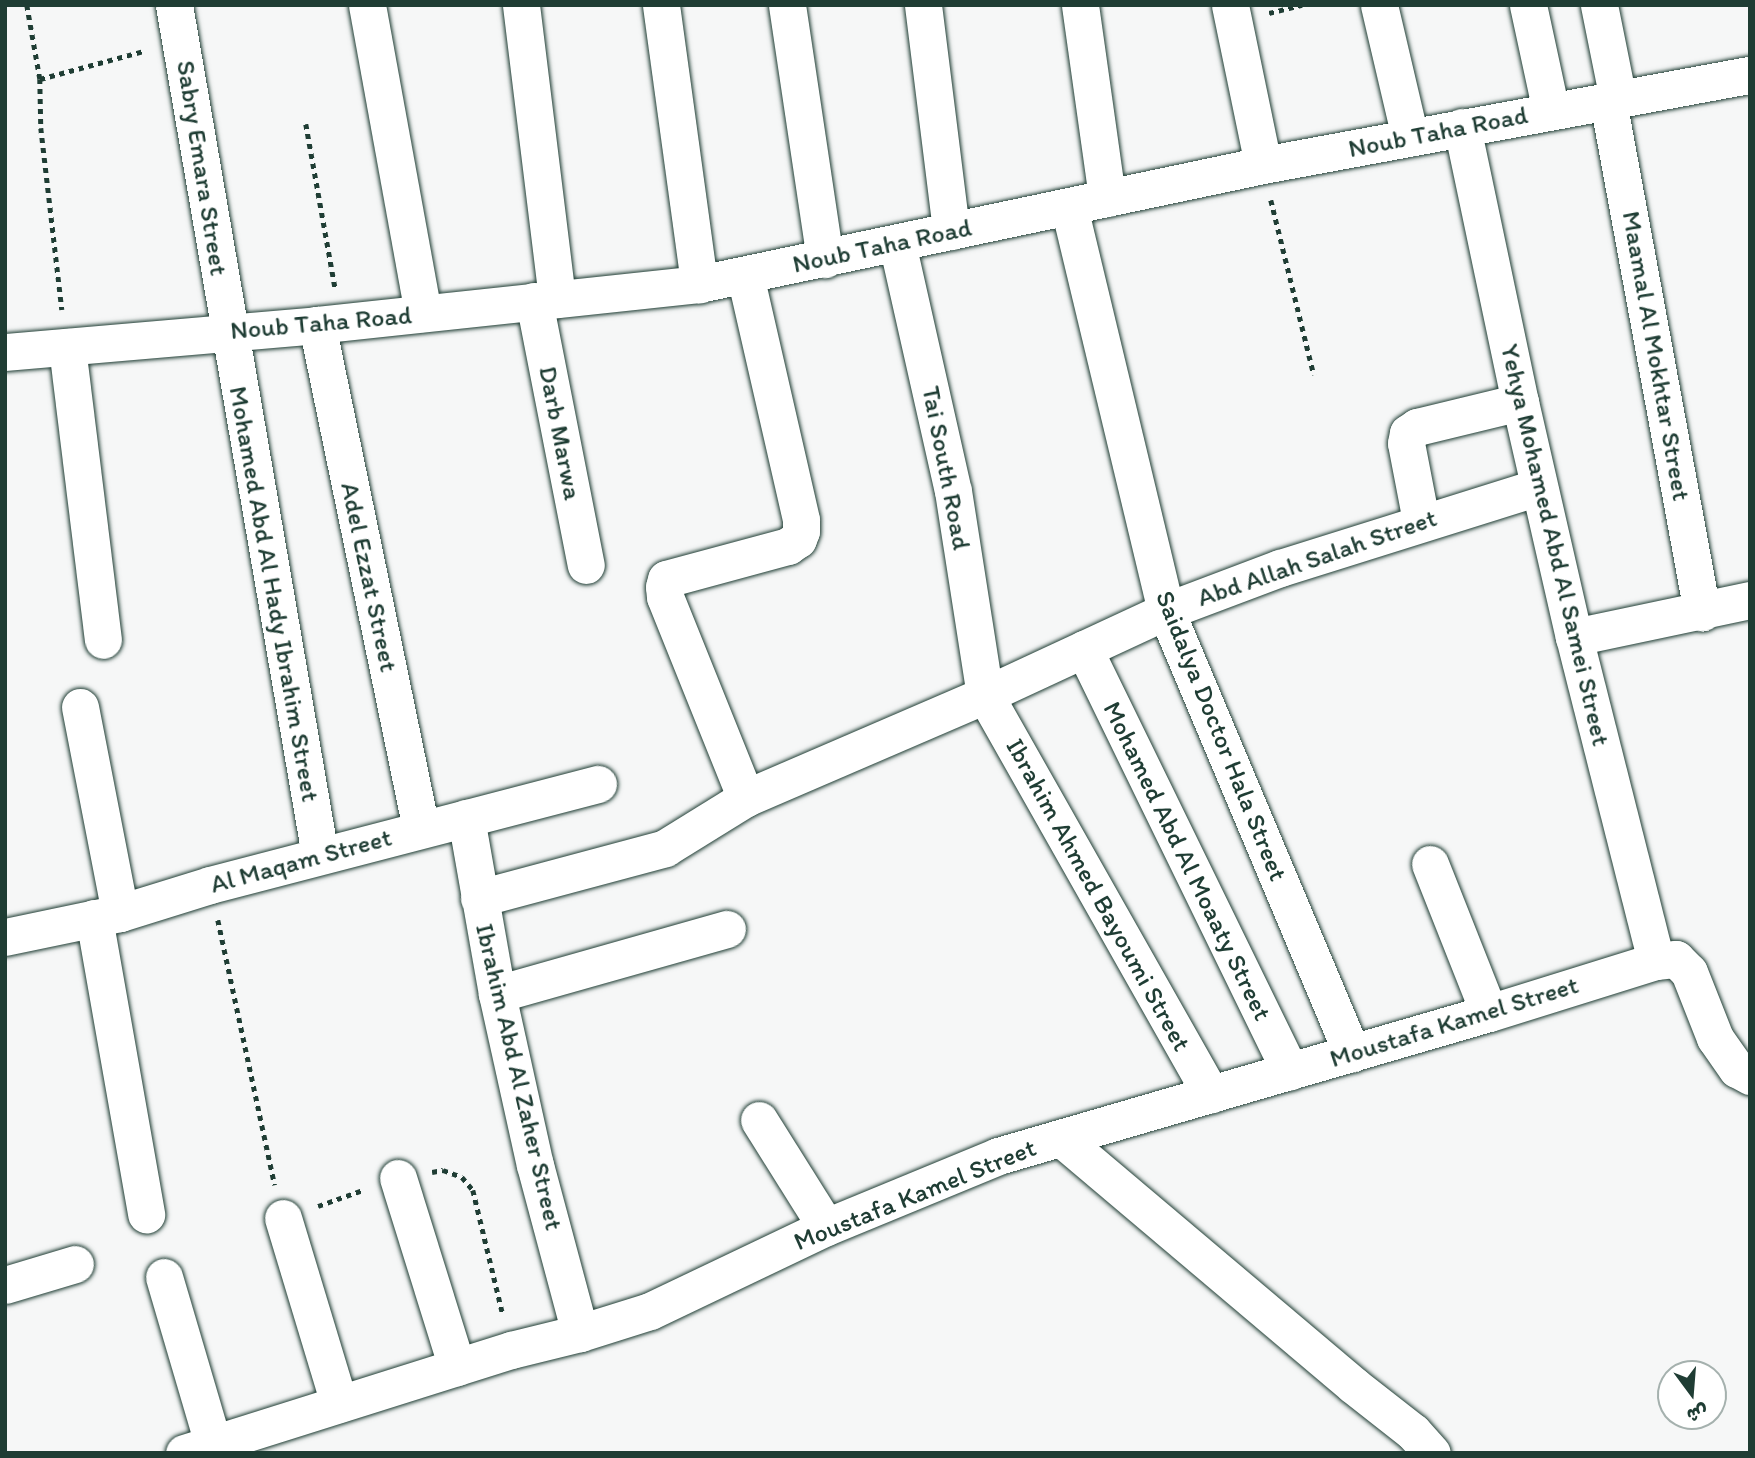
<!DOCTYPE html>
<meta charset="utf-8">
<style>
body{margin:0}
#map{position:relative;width:1755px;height:1458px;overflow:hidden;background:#f6f7f7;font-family:Itim,"Playpen Sans Arabic",sans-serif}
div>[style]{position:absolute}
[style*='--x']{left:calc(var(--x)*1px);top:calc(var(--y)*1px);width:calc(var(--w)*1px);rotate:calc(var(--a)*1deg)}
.path>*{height:4.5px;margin-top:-2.25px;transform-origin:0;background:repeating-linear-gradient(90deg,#1f3d34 0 5px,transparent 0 10px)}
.roads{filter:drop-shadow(0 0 2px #1f3d34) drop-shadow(0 0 2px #1f3d34)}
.street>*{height:37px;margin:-18.5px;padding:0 18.5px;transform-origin:18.5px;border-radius:18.5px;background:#fff}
span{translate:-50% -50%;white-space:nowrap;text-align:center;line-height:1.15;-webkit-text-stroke:5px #fff;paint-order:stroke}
.street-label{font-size:26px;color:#1f3d34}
.frame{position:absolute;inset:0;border:7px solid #1f3d34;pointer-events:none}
.north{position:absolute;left:1657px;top:1360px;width:70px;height:70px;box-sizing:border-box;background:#fff;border:2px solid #a5b1ae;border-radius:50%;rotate:164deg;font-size:19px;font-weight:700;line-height:28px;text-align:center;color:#1f3d34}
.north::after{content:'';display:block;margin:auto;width:24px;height:32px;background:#1f3d34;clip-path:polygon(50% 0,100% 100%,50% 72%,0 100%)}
</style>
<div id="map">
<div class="path">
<div style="--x:27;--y:5;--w:75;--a:80"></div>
<div style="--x:40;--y:79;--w:49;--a:88.8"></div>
<div style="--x:41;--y:128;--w:183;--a:83.4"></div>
<div style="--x:1269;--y:13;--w:34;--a:-14"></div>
<div style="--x:40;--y:79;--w:108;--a:-15.1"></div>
<div style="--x:306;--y:124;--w:166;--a:79.9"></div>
<div style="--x:1271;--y:200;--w:180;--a:76.2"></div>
<div style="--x:218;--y:920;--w:271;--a:77.9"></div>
<div style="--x:432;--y:1172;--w:11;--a:-10"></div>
<div style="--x:443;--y:1170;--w:20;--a:20"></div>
<div style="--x:462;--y:1177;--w:17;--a:50"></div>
<div style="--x:473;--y:1190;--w:129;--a:76.5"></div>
<div style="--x:318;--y:1206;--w:48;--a:-19.6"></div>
</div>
<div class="roads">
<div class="street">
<div style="--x:174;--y:5;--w:863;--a:80.26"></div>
<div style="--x:367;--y:5;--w:313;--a:79.7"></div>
<div style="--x:521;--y:5;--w:296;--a:83"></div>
<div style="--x:661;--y:5;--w:282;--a:82.2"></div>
<div style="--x:787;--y:5;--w:257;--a:81.5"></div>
<div style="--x:923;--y:5;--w:228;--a:82.9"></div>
<div style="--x:1080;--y:5;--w:195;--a:82"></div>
<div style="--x:1230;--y:5;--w:163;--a:78.3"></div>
<div style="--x:1379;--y:5;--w:136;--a:76.8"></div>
<div style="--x:1528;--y:5;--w:108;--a:77.8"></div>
<div style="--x:1599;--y:5;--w:96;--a:78.6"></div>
<div style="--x:1608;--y:101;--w:520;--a:79.58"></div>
<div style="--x:1462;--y:127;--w:281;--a:78.1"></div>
<div style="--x:1520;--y:402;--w:241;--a:77.1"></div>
<div style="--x:1574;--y:637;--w:334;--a:75.8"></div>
<div style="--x:1069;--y:207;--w:415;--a:76.5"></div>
<div style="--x:1166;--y:611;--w:480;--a:67.2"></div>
<div style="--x:897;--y:243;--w:254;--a:77.3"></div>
<div style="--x:953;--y:491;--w:206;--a:81.1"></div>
<div style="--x:985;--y:695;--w:459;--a:60.5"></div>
<div style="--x:745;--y:275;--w:251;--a:77.1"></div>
<div style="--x:801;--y:520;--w:11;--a:90"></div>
<div style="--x:801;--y:531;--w:9;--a:111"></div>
<div style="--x:798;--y:539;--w:12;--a:145"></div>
<div style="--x:788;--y:546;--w:126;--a:164.9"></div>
<div style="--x:666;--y:579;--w:8;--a:104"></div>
<div style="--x:664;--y:587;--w:10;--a:84"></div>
<div style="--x:665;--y:597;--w:217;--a:68.1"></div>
<div style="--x:534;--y:301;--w:269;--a:78.9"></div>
<div style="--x:317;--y:325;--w:515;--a:78.34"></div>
<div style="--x:67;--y:347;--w:295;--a:83"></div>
<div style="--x:5;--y:352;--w:313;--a:-4.9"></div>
<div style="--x:317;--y:325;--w:384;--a:-6.1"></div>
<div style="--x:699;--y:284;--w:576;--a:-11.91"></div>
<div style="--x:1263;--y:165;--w:495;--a:-10.5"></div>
<div style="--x:1421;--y:521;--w:79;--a:-100.9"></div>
<div style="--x:1406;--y:443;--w:10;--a:-79"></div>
<div style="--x:1408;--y:433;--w:11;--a:-34"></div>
<div style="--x:1417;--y:427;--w:106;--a:-13.6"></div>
<div style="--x:1574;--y:637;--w:180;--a:-11.9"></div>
<div style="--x:1084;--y:649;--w:470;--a:64"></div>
<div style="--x:80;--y:707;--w:210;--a:79"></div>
<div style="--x:466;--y:818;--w:179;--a:80"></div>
<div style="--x:497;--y:994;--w:175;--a:77.5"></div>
<div style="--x:535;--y:1165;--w:174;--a:75"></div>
<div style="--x:1430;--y:864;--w:160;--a:68.4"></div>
<div style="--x:479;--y:898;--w:193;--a:-15"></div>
<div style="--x:665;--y:848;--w:95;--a:-31.7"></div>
<div style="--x:746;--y:798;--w:260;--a:-23.3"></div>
<div style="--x:985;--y:695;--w:200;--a:-24.9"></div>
<div style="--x:1166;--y:611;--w:122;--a:-20.7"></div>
<div style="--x:1280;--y:568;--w:271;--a:-17.4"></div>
<div style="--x:94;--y:918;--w:301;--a:80"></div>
<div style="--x:5;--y:937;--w:117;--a:-11.8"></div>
<div style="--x:120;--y:913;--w:94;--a:-17.3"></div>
<div style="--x:210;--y:885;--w:401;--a:-14.6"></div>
<div style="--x:497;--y:994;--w:239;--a:-15.8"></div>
<div style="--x:759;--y:1120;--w:126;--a:57.9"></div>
<div style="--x:1061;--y:1138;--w:382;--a:40.2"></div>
<div style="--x:1353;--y:1385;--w:76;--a:38.1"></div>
<div style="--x:1413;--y:1432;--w:28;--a:48"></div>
<div style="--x:398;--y:1178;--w:198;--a:72.7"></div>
<div style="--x:283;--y:1218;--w:194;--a:73.2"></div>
<div style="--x:164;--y:1277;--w:174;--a:73.6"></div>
<div style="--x:5;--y:1285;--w:73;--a:-16.7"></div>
<div style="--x:184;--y:1453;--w:343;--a:-17.5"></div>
<div style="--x:511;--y:1350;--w:71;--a:-13.8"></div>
<div style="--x:580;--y:1333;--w:73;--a:-17.4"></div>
<div style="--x:650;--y:1311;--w:195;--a:-25.5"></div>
<div style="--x:826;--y:1227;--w:186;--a:-22.4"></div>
<div style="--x:998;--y:1156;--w:511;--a:-16.24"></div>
<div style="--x:1489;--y:1013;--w:175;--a:-17.3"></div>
<div style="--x:1656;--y:961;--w:20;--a:-6"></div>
<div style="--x:1676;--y:959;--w:18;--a:45"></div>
<div style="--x:1689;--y:972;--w:71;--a:68.5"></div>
<div style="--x:1715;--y:1038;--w:38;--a:55"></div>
<div style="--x:1737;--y:1069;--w:15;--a:28"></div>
</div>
</div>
<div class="street-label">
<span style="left:1438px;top:132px;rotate:-11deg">Noub Taha Road</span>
<span style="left:202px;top:168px;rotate:81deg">Sabry Emara Street</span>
<span style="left:882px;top:246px;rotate:-12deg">Noub Taha Road</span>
<span style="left:321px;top:323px;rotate:-5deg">Noub Taha Road</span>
<span style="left:1656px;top:356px;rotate:80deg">Maamal Al Mokhtar Street</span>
<span style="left:560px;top:433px;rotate:79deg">Darb Marwa</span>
<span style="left:946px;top:468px;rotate:79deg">Tai South Road</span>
<span style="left:1555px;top:545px;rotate:77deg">Yehya Mohamed Abd Al Samei Street</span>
<span style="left:1317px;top:558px;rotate:-19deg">Abd Allah Salah Street</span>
<span style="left:369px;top:577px;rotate:78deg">Adel Ezzat Street</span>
<span style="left:274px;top:594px;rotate:80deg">Mohamed Abd Al Hady Ibrahim Street</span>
<span style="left:1221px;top:736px;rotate:68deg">Saidalya Doctor Hala Street</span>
<span style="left:301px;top:861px;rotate:-15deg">Al Maqam Street</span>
<span style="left:1187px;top:861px;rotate:64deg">Mohamed Abd Al Moaaty Street</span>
<span style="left:1098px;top:895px;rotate:61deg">Ibrahim Ahmed Bayoumi Street</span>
<span style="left:1454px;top:1022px;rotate:-17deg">Moustafa Kamel Street</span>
<span style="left:519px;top:1077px;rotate:77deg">Ibrahim Abd Al Zaher Street</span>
<span style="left:915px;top:1195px;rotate:-22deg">Moustafa Kamel Street</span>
</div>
<div class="frame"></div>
<div class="north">ش</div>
</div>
